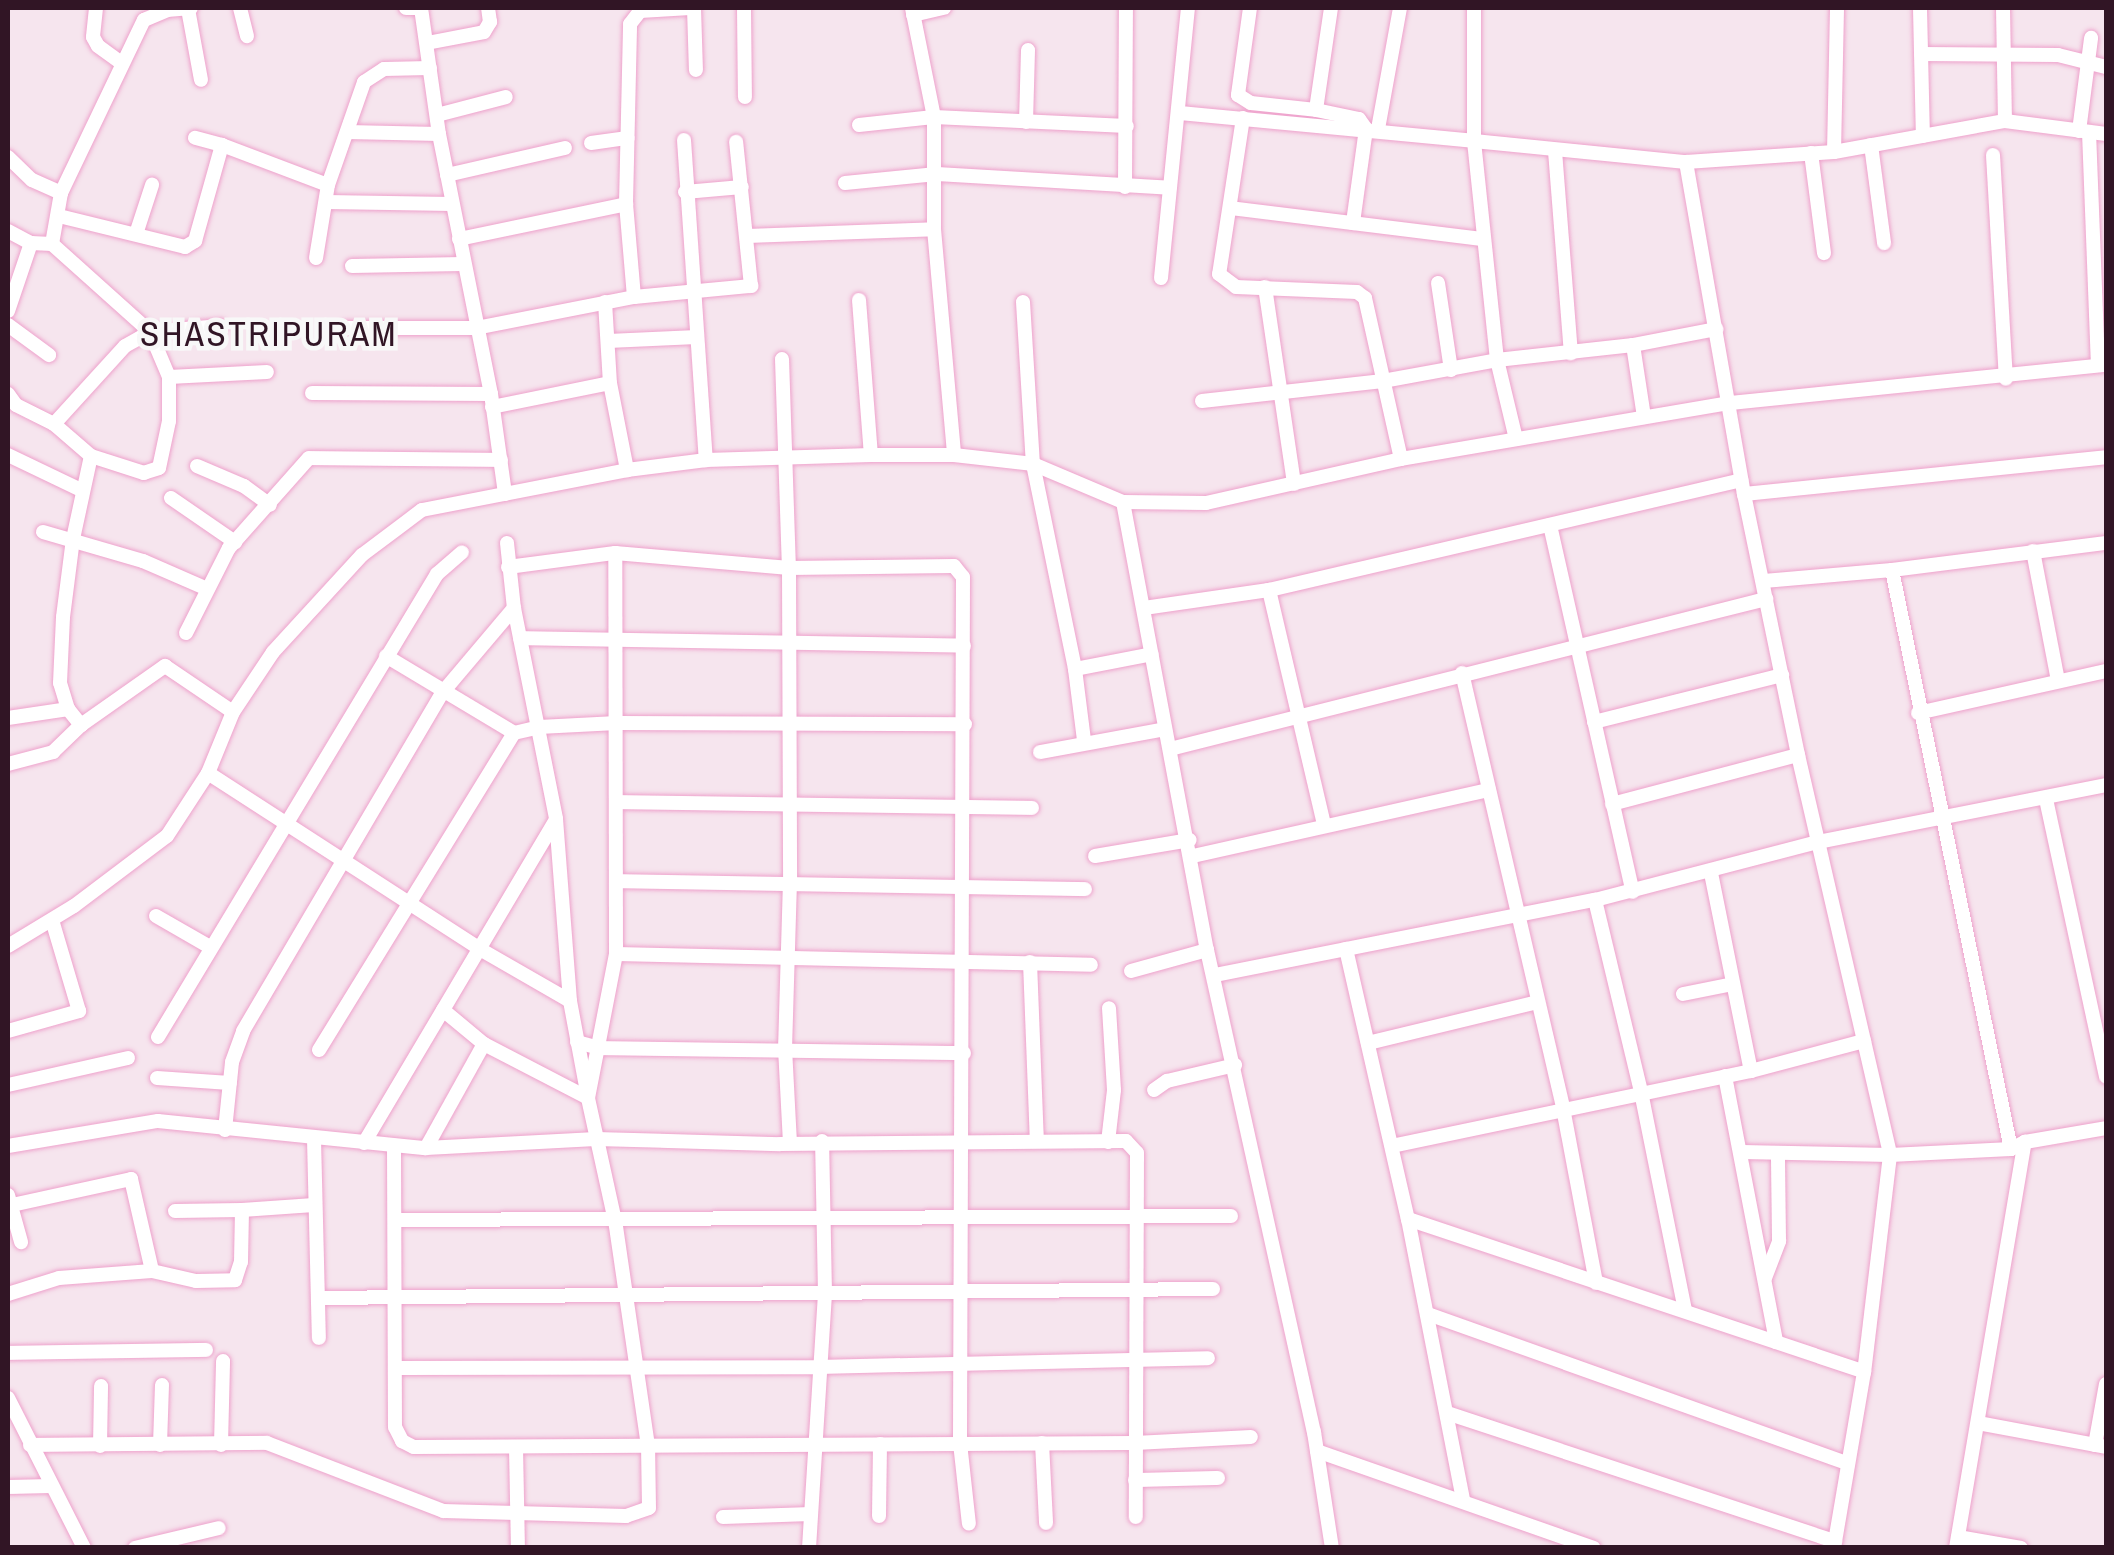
<!DOCTYPE html>
<style>
body{margin:0}
#map{position:relative;width:2114px;height:1555px;overflow:hidden;background:#f6e5ee;font-family:"Archivo Narrow",sans-serif}
div>[style]{position:absolute}
[style*='--x']{left:calc(var(--x)*1px);top:calc(var(--y)*1px);width:calc(var(--w)*1px);rotate:calc(var(--a)*1deg)}
.roads{filter:drop-shadow(0 0 2px #eea2cc) drop-shadow(0 0 2px #eea2cc)}
.minor>*{height:14px;margin:-7px;padding:0 7px;transform-origin:7px;border-radius:7px;background:#fff}
.rail>*{height:8px;margin-top:-4px;transform-origin:0;background:repeating-linear-gradient(90deg,#f8f8f8 0 11px,#876f7c 0 22px);box-sizing:border-box;border-block:2px solid #876f7c}
span{translate:-50% -50%;white-space:nowrap;text-align:center;line-height:1.15;-webkit-text-stroke:9px #f8f8f8;paint-order:stroke}
.neighbourhood-label{font-size:35px;color:#311525;letter-spacing:2.5px}
.frame{position:absolute;inset:0;border:10px solid #311525;pointer-events:none}
</style>
<div id="map">
<div class="roads">
<div class="minor">
<div style="--x:96;--y:8;--w:29;--a:96"></div>
<div style="--x:93;--y:37;--w:10;--a:61"></div>
<div style="--x:98;--y:46;--w:27;--a:36"></div>
<div style="--x:240;--y:8;--w:29;--a:76"></div>
<div style="--x:406;--y:8;--w:15;--a:0"></div>
<div style="--x:421;--y:8;--w:127;--a:81.9"></div>
<div style="--x:439;--y:134;--w:265;--a:78.7"></div>
<div style="--x:491;--y:394;--w:101;--a:82"></div>
<div style="--x:694;--y:8;--w:62;--a:88.2"></div>
<div style="--x:744;--y:8;--w:89;--a:89.4"></div>
<div style="--x:912;--y:8;--w:111;--a:78.6"></div>
<div style="--x:934;--y:117;--w:112;--a:90"></div>
<div style="--x:934;--y:229;--w:227;--a:84.9"></div>
<div style="--x:1250;--y:8;--w:88;--a:97.9"></div>
<div style="--x:1238;--y:95;--w:15;--a:32"></div>
<div style="--x:1251;--y:103;--w:65;--a:6.1"></div>
<div style="--x:1331;--y:8;--w:103;--a:98.4"></div>
<div style="--x:1316;--y:110;--w:44;--a:11.8"></div>
<div style="--x:1359;--y:119;--w:12;--a:55"></div>
<div style="--x:1366;--y:129;--w:95;--a:97.9"></div>
<div style="--x:1920;--y:8;--w:128;--a:88.7"></div>
<div style="--x:2003;--y:8;--w:113;--a:89"></div>
<div style="--x:188;--y:9;--w:72;--a:79.6"></div>
<div style="--x:913;--y:15;--w:32;--a:-13"></div>
<div style="--x:427;--y:43;--w:58;--a:-10.9"></div>
<div style="--x:484;--y:32;--w:12;--a:-59"></div>
<div style="--x:490;--y:22;--w:14;--a:-98"></div>
<div style="--x:1921;--y:54;--w:137;--a:0.4"></div>
<div style="--x:2058;--y:55;--w:49;--a:14"></div>
<div style="--x:1179;--y:113;--w:296;--a:5.4"></div>
<div style="--x:1474;--y:141;--w:133;--a:-90"></div>
<div style="--x:437;--y:115;--w:71;--a:-14.6"></div>
<div style="--x:1243;--y:118;--w:158;--a:98.7"></div>
<div style="--x:1219;--y:274;--w:21;--a:37"></div>
<div style="--x:1236;--y:287;--w:121;--a:2.4"></div>
<div style="--x:1357;--y:292;--w:10;--a:37"></div>
<div style="--x:1365;--y:298;--w:165;--a:77.4"></div>
<div style="--x:1026;--y:122;--w:72;--a:-88.4"></div>
<div style="--x:859;--y:125;--w:75;--a:-6.1"></div>
<div style="--x:934;--y:117;--w:193;--a:2.7"></div>
<div style="--x:1378;--y:129;--w:123;--a:-79.7"></div>
<div style="--x:2079;--y:131;--w:94;--a:-82.6"></div>
<div style="--x:347;--y:132;--w:92;--a:1.2"></div>
<div style="--x:2089;--y:132;--w:233;--a:87.8"></div>
<div style="--x:684;--y:140;--w:321;--a:86.1"></div>
<div style="--x:591;--y:143;--w:37;--a:-8"></div>
<div style="--x:222;--y:145;--w:113;--a:20.7"></div>
<div style="--x:1871;--y:145;--w:99;--a:82.4"></div>
<div style="--x:1555;--y:151;--w:203;--a:85.5"></div>
<div style="--x:1834;--y:152;--w:144;--a:-88.8"></div>
<div style="--x:1811;--y:153;--w:101;--a:82.6"></div>
<div style="--x:1993;--y:155;--w:224;--a:86.7"></div>
<div style="--x:8;--y:157;--w:33;--a:44"></div>
<div style="--x:32;--y:180;--w:32;--a:24"></div>
<div style="--x:1686;--y:162;--w:337;--a:80.1"></div>
<div style="--x:1744;--y:494;--w:267;--a:78.3"></div>
<div style="--x:1798;--y:755;--w:410;--a:77"></div>
<div style="--x:1890;--y:1155;--w:219;--a:96.8"></div>
<div style="--x:1864;--y:1372;--w:179;--a:99.7"></div>
<div style="--x:447;--y:175;--w:121;--a:-12.9"></div>
<div style="--x:845;--y:183;--w:92;--a:-5.6"></div>
<div style="--x:937;--y:174;--w:233;--a:3.4"></div>
<div style="--x:1125;--y:187;--w:179;--a:-89.7"></div>
<div style="--x:685;--y:192;--w:57;--a:-5"></div>
<div style="--x:326;--y:202;--w:126;--a:0.9"></div>
<div style="--x:1230;--y:208;--w:255;--a:7"></div>
<div style="--x:59;--y:216;--w:130;--a:13.8"></div>
<div style="--x:185;--y:247;--w:12;--a:-31"></div>
<div style="--x:195;--y:241;--w:100;--a:-74.3"></div>
<div style="--x:222;--y:145;--w:28;--a:-165"></div>
<div style="--x:8;--y:231;--w:26;--a:28"></div>
<div style="--x:31;--y:243;--w:21;--a:3"></div>
<div style="--x:52;--y:244;--w:132;--a:41.9"></div>
<div style="--x:150;--y:332;--w:49;--a:67.1"></div>
<div style="--x:169;--y:377;--w:44;--a:90"></div>
<div style="--x:169;--y:421;--w:48;--a:102"></div>
<div style="--x:159;--y:468;--w:16;--a:162"></div>
<div style="--x:144;--y:473;--w:56;--a:-162.2"></div>
<div style="--x:91;--y:456;--w:49;--a:-139.1"></div>
<div style="--x:54;--y:424;--w:42;--a:-153.4"></div>
<div style="--x:16;--y:405;--w:14;--a:-126"></div>
<div style="--x:136;--y:234;--w:52;--a:-71.9"></div>
<div style="--x:747;--y:236;--w:187;--a:-2.1"></div>
<div style="--x:459;--y:239;--w:171;--a:-11.8"></div>
<div style="--x:52;--y:244;--w:52;--a:-80"></div>
<div style="--x:61;--y:193;--w:192;--a:-64.4"></div>
<div style="--x:144;--y:20;--w:25;--a:-23"></div>
<div style="--x:167;--y:10;--w:24;--a:-5"></div>
<div style="--x:316;--y:258;--w:74;--a:-80.7"></div>
<div style="--x:328;--y:185;--w:109;--a:-70.7"></div>
<div style="--x:364;--y:82;--w:24;--a:-33"></div>
<div style="--x:384;--y:69;--w:46;--a:-1.2"></div>
<div style="--x:352;--y:266;--w:111;--a:-1"></div>
<div style="--x:1161;--y:278;--w:271;--a:-84.3"></div>
<div style="--x:1438;--y:283;--w:88;--a:81.5"></div>
<div style="--x:1265;--y:287;--w:199;--a:81.6"></div>
<div style="--x:634;--y:297;--w:93;--a:-94.9"></div>
<div style="--x:626;--y:204;--w:180;--a:-88.7"></div>
<div style="--x:630;--y:24;--w:16;--a:-52"></div>
<div style="--x:640;--y:11;--w:50;--a:-3.4"></div>
<div style="--x:859;--y:300;--w:155;--a:85.6"></div>
<div style="--x:605;--y:302;--w:81;--a:86.5"></div>
<div style="--x:610;--y:383;--w:89;--a:78.9"></div>
<div style="--x:1023;--y:302;--w:162;--a:86.5"></div>
<div style="--x:1033;--y:464;--w:209;--a:78.4"></div>
<div style="--x:1075;--y:669;--w:72;--a:82.8"></div>
<div style="--x:8;--y:311;--w:72;--a:-71.3"></div>
<div style="--x:8;--y:325;--w:51;--a:36.2"></div>
<div style="--x:345;--y:328;--w:131;--a:0"></div>
<div style="--x:476;--y:328;--w:161;--a:-11.1"></div>
<div style="--x:634;--y:297;--w:118;--a:-5.4"></div>
<div style="--x:751;--y:286;--w:145;--a:-95.9"></div>
<div style="--x:608;--y:341;--w:89;--a:-2.6"></div>
<div style="--x:1633;--y:345;--w:85;--a:-10.9"></div>
<div style="--x:782;--y:359;--w:209;--a:88.1"></div>
<div style="--x:789;--y:568;--w:313;--a:89.8"></div>
<div style="--x:790;--y:881;--w:167;--a:91.7"></div>
<div style="--x:785;--y:1048;--w:95;--a:87"></div>
<div style="--x:169;--y:377;--w:98;--a:-2.9"></div>
<div style="--x:312;--y:393;--w:179;--a:0.3"></div>
<div style="--x:1202;--y:401;--w:182;--a:-6.3"></div>
<div style="--x:1383;--y:381;--w:116;--a:-10.4"></div>
<div style="--x:1497;--y:360;--w:137;--a:-6.3"></div>
<div style="--x:1633;--y:345;--w:73;--a:81.3"></div>
<div style="--x:492;--y:407;--w:120;--a:-11.5"></div>
<div style="--x:54;--y:424;--w:105;--a:-47.7"></div>
<div style="--x:125;--y:346;--w:29;--a:-29"></div>
<div style="--x:150;--y:332;--w:71;--a:-4.8"></div>
<div style="--x:1516;--y:439;--w:81;--a:-103.5"></div>
<div style="--x:1497;--y:360;--w:220;--a:-96"></div>
<div style="--x:1474;--y:141;--w:213;--a:5.7"></div>
<div style="--x:1686;--y:162;--w:148;--a:-3.9"></div>
<div style="--x:1834;--y:152;--w:174;--a:-10.3"></div>
<div style="--x:2005;--y:121;--w:102;--a:7.3"></div>
<div style="--x:8;--y:455;--w:81;--a:25.6"></div>
<div style="--x:197;--y:466;--w:51;--a:23.1"></div>
<div style="--x:244;--y:486;--w:32;--a:36"></div>
<div style="--x:1744;--y:494;--w:364;--a:-5.8"></div>
<div style="--x:171;--y:498;--w:78;--a:34.5"></div>
<div style="--x:1123;--y:502;--w:456;--a:79.4"></div>
<div style="--x:1207;--y:950;--w:494;--a:77.5"></div>
<div style="--x:1314;--y:1432;--w:117;--a:81.2"></div>
<div style="--x:1550;--y:525;--w:376;--a:77.3"></div>
<div style="--x:43;--y:532;--w:104;--a:16.2"></div>
<div style="--x:143;--y:561;--w:68;--a:23.5"></div>
<div style="--x:507;--y:543;--w:65;--a:83.9"></div>
<div style="--x:514;--y:608;--w:215;--a:78.7"></div>
<div style="--x:556;--y:819;--w:183;--a:85.6"></div>
<div style="--x:570;--y:1001;--w:93;--a:79.4"></div>
<div style="--x:2033;--y:551;--w:132;--a:79.1"></div>
<div style="--x:508;--y:567;--w:108;--a:-7.5"></div>
<div style="--x:615;--y:553;--w:175;--a:4.9"></div>
<div style="--x:789;--y:568;--w:165;--a:-0.7"></div>
<div style="--x:954;--y:566;--w:14;--a:51"></div>
<div style="--x:963;--y:577;--w:866;--a:90.2"></div>
<div style="--x:960;--y:1443;--w:81;--a:83.7"></div>
<div style="--x:1892;--y:570;--w:591;--a:78.39"></div>
<div style="--x:1764;--y:581;--w:128;--a:-4.9"></div>
<div style="--x:1892;--y:570;--w:216;--a:-7.2"></div>
<div style="--x:1269;--y:590;--w:241;--a:76.8"></div>
<div style="--x:1144;--y:608;--w:126;--a:-8.2"></div>
<div style="--x:1269;--y:590;--w:485;--a:-13.1"></div>
<div style="--x:186;--y:633;--w:95;--a:-63.2"></div>
<div style="--x:229;--y:548;--w:120;--a:-48.4"></div>
<div style="--x:309;--y:458;--w:192;--a:0.6"></div>
<div style="--x:520;--y:638;--w:444;--a:1"></div>
<div style="--x:386;--y:656;--w:149;--a:31"></div>
<div style="--x:1075;--y:669;--w:78;--a:-11"></div>
<div style="--x:1462;--y:673;--w:447;--a:76.9"></div>
<div style="--x:1563;--y:1108;--w:178;--a:79.3"></div>
<div style="--x:68;--y:709;--w:27;--a:-107"></div>
<div style="--x:60;--y:683;--w:66;--a:-87.4"></div>
<div style="--x:63;--y:617;--w:79;--a:-82.7"></div>
<div style="--x:73;--y:539;--w:85;--a:-77.8"></div>
<div style="--x:1918;--y:713;--w:193;--a:-12.6"></div>
<div style="--x:8;--y:718;--w:61;--a:-8.5"></div>
<div style="--x:68;--y:709;--w:21;--a:51"></div>
<div style="--x:1594;--y:722;--w:194;--a:-14"></div>
<div style="--x:1170;--y:749;--w:615;--a:-14.13"></div>
<div style="--x:1040;--y:752;--w:127;--a:-10.4"></div>
<div style="--x:8;--y:764;--w:47;--a:-14.9"></div>
<div style="--x:53;--y:752;--w:39;--a:-44"></div>
<div style="--x:81;--y:725;--w:103;--a:-35.1"></div>
<div style="--x:165;--y:666;--w:82;--a:34.1"></div>
<div style="--x:208;--y:773;--w:322;--a:32.9"></div>
<div style="--x:478;--y:948;--w:106;--a:29.9"></div>
<div style="--x:2046;--y:799;--w:284;--a:77.8"></div>
<div style="--x:618;--y:802;--w:414;--a:0.8"></div>
<div style="--x:1612;--y:804;--w:192;--a:-14.8"></div>
<div style="--x:1095;--y:856;--w:96;--a:-9.6"></div>
<div style="--x:1193;--y:856;--w:303;--a:-12.6"></div>
<div style="--x:1711;--y:873;--w:202;--a:78.6"></div>
<div style="--x:616;--y:881;--w:469;--a:1"></div>
<div style="--x:1595;--y:900;--w:197;--a:76.5"></div>
<div style="--x:1641;--y:1092;--w:222;--a:78.6"></div>
<div style="--x:156;--y:916;--w:62;--a:29.9"></div>
<div style="--x:8;--y:946;--w:77;--a:-31.2"></div>
<div style="--x:74;--y:906;--w:116;--a:-37"></div>
<div style="--x:167;--y:836;--w:75;--a:-56.9"></div>
<div style="--x:208;--y:773;--w:66;--a:-67.7"></div>
<div style="--x:233;--y:712;--w:72;--a:-56.3"></div>
<div style="--x:273;--y:652;--w:132;--a:-47.5"></div>
<div style="--x:362;--y:555;--w:75;--a:-36.9"></div>
<div style="--x:422;--y:510;--w:209;--a:-11"></div>
<div style="--x:627;--y:470;--w:80;--a:-7.2"></div>
<div style="--x:706;--y:460;--w:165;--a:-1.7"></div>
<div style="--x:871;--y:455;--w:83;--a:0"></div>
<div style="--x:954;--y:455;--w:80;--a:6.5"></div>
<div style="--x:1033;--y:464;--w:98;--a:22.9"></div>
<div style="--x:1123;--y:502;--w:83;--a:0.7"></div>
<div style="--x:1206;--y:503;--w:200;--a:-12.7"></div>
<div style="--x:1401;--y:459;--w:334;--a:-9.7"></div>
<div style="--x:1730;--y:403;--w:378;--a:-5.8"></div>
<div style="--x:1346;--y:949;--w:277;--a:77.1"></div>
<div style="--x:1408;--y:1219;--w:285;--a:78.9"></div>
<div style="--x:616;--y:954;--w:475;--a:1.3"></div>
<div style="--x:1030;--y:962;--w:179;--a:87.8"></div>
<div style="--x:1131;--y:971;--w:79;--a:-15.4"></div>
<div style="--x:1215;--y:975;--w:387;--a:-11.2"></div>
<div style="--x:1595;--y:900;--w:230;--a:-14.6"></div>
<div style="--x:1818;--y:842;--w:294;--a:-11.2"></div>
<div style="--x:1683;--y:994;--w:51;--a:-11.3"></div>
<div style="--x:443;--y:1010;--w:53;--a:39.7"></div>
<div style="--x:484;--y:1044;--w:117;--a:27.4"></div>
<div style="--x:8;--y:1031;--w:74;--a:-15.7"></div>
<div style="--x:79;--y:1011;--w:95;--a:-106.5"></div>
<div style="--x:158;--y:1037;--w:541;--a:-58.93"></div>
<div style="--x:437;--y:574;--w:33;--a:-41"></div>
<div style="--x:577;--y:1042;--w:24;--a:15"></div>
<div style="--x:600;--y:1048;--w:364;--a:0.8"></div>
<div style="--x:1368;--y:1043;--w:174;--a:-13.6"></div>
<div style="--x:319;--y:1050;--w:372;--a:-58.4"></div>
<div style="--x:514;--y:733;--w:26;--a:-13"></div>
<div style="--x:539;--y:727;--w:78;--a:-2.9"></div>
<div style="--x:617;--y:723;--w:348;--a:0.2"></div>
<div style="--x:1725;--y:1076;--w:271;--a:79.1"></div>
<div style="--x:157;--y:1078;--w:73;--a:3.9"></div>
<div style="--x:8;--y:1085;--w:123;--a:-12.7"></div>
<div style="--x:1154;--y:1090;--w:16;--a:-35"></div>
<div style="--x:1167;--y:1081;--w:70;--a:-13.2"></div>
<div style="--x:225;--y:1130;--w:68;--a:-84.1"></div>
<div style="--x:232;--y:1062;--w:33;--a:-70"></div>
<div style="--x:243;--y:1031;--w:394;--a:-59.5"></div>
<div style="--x:443;--y:692;--w:110;--a:-49.8"></div>
<div style="--x:314;--y:1139;--w:199;--a:88.6"></div>
<div style="--x:1108;--y:1142;--w:52;--a:-83.4"></div>
<div style="--x:1114;--y:1090;--w:82;--a:-93.5"></div>
<div style="--x:364;--y:1143;--w:376;--a:-59.3"></div>
<div style="--x:8;--y:1146;--w:152;--a:-9.5"></div>
<div style="--x:158;--y:1121;--w:269;--a:5.8"></div>
<div style="--x:426;--y:1148;--w:170;--a:-3"></div>
<div style="--x:596;--y:1139;--w:184;--a:1.6"></div>
<div style="--x:780;--y:1144;--w:346;--a:-0.5"></div>
<div style="--x:1126;--y:1141;--w:16;--a:47"></div>
<div style="--x:1137;--y:1153;--w:364;--a:90.2"></div>
<div style="--x:394;--y:1146;--w:281;--a:89.8"></div>
<div style="--x:395;--y:1427;--w:16;--a:63"></div>
<div style="--x:402;--y:1441;--w:13;--a:27"></div>
<div style="--x:414;--y:1447;--w:721;--a:-0.32"></div>
<div style="--x:1135;--y:1443;--w:116;--a:-3"></div>
<div style="--x:1392;--y:1146;--w:367;--a:-11.8"></div>
<div style="--x:1751;--y:1071;--w:117;--a:-14.9"></div>
<div style="--x:426;--y:1148;--w:119;--a:-60.9"></div>
<div style="--x:1742;--y:1152;--w:148;--a:1.2"></div>
<div style="--x:1890;--y:1155;--w:121;--a:-2.8"></div>
<div style="--x:2011;--y:1149;--w:16;--a:-27"></div>
<div style="--x:2025;--y:1142;--w:82;--a:-9.8"></div>
<div style="--x:8;--y:1195;--w:49;--a:74.5"></div>
<div style="--x:12;--y:1205;--w:122;--a:-12.3"></div>
<div style="--x:131;--y:1179;--w:94;--a:77.1"></div>
<div style="--x:175;--y:1211;--w:67;--a:-0.9"></div>
<div style="--x:1408;--y:1219;--w:481;--a:18.5"></div>
<div style="--x:395;--y:1220;--w:836;--a:-0.27"></div>
<div style="--x:1765;--y:1278;--w:40;--a:-69"></div>
<div style="--x:1779;--y:1241;--w:87;--a:-90.7"></div>
<div style="--x:8;--y:1294;--w:53;--a:-17.4"></div>
<div style="--x:59;--y:1278;--w:93;--a:-4.3"></div>
<div style="--x:152;--y:1271;--w:45;--a:12.8"></div>
<div style="--x:196;--y:1281;--w:39;--a:-1"></div>
<div style="--x:235;--y:1280;--w:19;--a:-72"></div>
<div style="--x:241;--y:1262;--w:52;--a:-88.9"></div>
<div style="--x:242;--y:1210;--w:72;--a:-4"></div>
<div style="--x:319;--y:1298;--w:894;--a:-0.58"></div>
<div style="--x:1428;--y:1314;--w:445;--a:19.6"></div>
<div style="--x:8;--y:1353;--w:198;--a:-0.9"></div>
<div style="--x:397;--y:1368;--w:421;--a:-0.1"></div>
<div style="--x:818;--y:1367;--w:390;--a:-1.3"></div>
<div style="--x:8;--y:1398;--w:168;--a:63.1"></div>
<div style="--x:1447;--y:1413;--w:409;--a:18.3"></div>
<div style="--x:1978;--y:1423;--w:130;--a:10.6"></div>
<div style="--x:1042;--y:1443;--w:80;--a:87.1"></div>
<div style="--x:30;--y:1445;--w:237;--a:-0.5"></div>
<div style="--x:267;--y:1443;--w:189;--a:21.1"></div>
<div style="--x:443;--y:1511;--w:183;--a:1.6"></div>
<div style="--x:626;--y:1516;--w:24;--a:-19"></div>
<div style="--x:649;--y:1508;--w:62;--a:-90.9"></div>
<div style="--x:648;--y:1446;--w:227;--a:-98.3"></div>
<div style="--x:615;--y:1221;--w:126;--a:-102.4"></div>
<div style="--x:588;--y:1098;--w:147;--a:-79"></div>
<div style="--x:616;--y:954;--w:401;--a:-90.1"></div>
<div style="--x:160;--y:1445;--w:60;--a:-88.1"></div>
<div style="--x:221;--y:1445;--w:84;--a:-88.6"></div>
<div style="--x:2095;--y:1445;--w:62;--a:-79.8"></div>
<div style="--x:100;--y:1446;--w:60;--a:-89"></div>
<div style="--x:516;--y:1447;--w:101;--a:88.9"></div>
<div style="--x:1317;--y:1451;--w:293;--a:19.3"></div>
<div style="--x:1135;--y:1480;--w:83;--a:-1.4"></div>
<div style="--x:8;--y:1487;--w:43;--a:-1.3"></div>
<div style="--x:879;--y:1516;--w:72;--a:-89.2"></div>
<div style="--x:723;--y:1517;--w:88;--a:-2"></div>
<div style="--x:1958;--y:1537;--w:64;--a:9.9"></div>
<div style="--x:135;--y:1548;--w:86;--a:-13.4"></div>
<div style="--x:809;--y:1548;--w:255;--a:-86.4"></div>
<div style="--x:825;--y:1294;--w:153;--a:-91.1"></div>
<div style="--x:1956;--y:1548;--w:412;--a:-80.4"></div>
</div>
</div>
<div class="rail">
<div style="--x:2106;--y:1548;--w:2;--a:-90"></div>
</div>
<div class="neighbourhood-label">
<span style="left:269px;top:334px">SHASTRIPURAM</span>
</div>
<div class="frame"></div>
</div>
